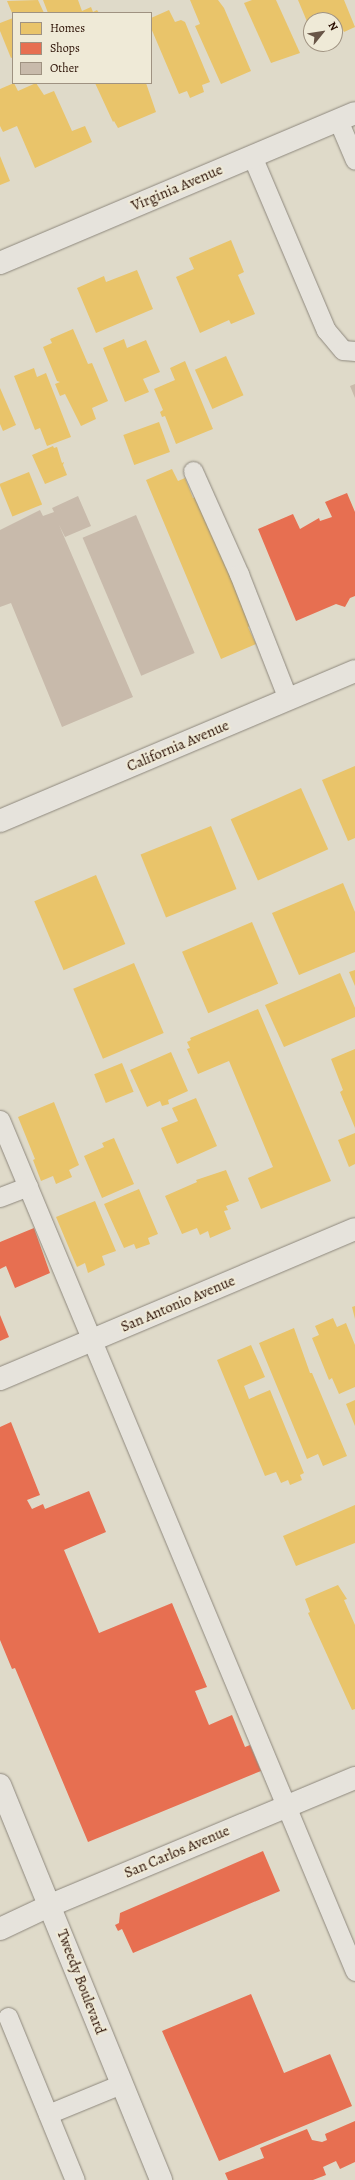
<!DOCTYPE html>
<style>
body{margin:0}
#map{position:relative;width:355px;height:2180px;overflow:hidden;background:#dfdac9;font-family:Alegreya,serif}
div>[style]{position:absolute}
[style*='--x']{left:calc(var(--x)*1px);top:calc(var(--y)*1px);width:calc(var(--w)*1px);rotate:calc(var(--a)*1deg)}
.homes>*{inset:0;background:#e9c46a;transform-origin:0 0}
.shops>*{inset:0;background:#e76f51}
.building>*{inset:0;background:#c8baab;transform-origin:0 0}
.roads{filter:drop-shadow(0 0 1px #8e887d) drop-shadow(0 0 1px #8e887d)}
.service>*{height:19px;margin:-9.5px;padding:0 9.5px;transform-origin:9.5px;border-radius:9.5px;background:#e6e3dc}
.minor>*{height:22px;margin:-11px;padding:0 11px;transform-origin:11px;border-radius:11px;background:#e6e3dc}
.secondary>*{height:22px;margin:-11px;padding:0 11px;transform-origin:11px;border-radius:11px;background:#e6e3dc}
span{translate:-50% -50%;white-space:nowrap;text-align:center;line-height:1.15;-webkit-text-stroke:4px #efead7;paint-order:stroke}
.street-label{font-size:15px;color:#280d01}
.legend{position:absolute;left:12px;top:12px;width:140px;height:72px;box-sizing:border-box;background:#efead7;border:1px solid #9f9281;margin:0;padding:5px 7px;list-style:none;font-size:12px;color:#280d01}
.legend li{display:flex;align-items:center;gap:8px;height:20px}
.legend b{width:20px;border:1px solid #9f9281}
.north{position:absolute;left:303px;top:12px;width:40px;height:40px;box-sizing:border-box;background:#efead7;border:1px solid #9f9281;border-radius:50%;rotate:60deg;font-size:11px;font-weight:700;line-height:16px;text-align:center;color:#280d01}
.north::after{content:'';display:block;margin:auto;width:14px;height:18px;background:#685547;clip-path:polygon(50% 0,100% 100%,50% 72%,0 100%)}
</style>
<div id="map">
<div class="homes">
<div style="clip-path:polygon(38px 0,44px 13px,12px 13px,7px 1px)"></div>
<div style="clip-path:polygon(43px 0,78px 0,82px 11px,91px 7px,93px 12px,97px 10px,99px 13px,48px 13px)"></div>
<div style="clip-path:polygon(190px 0,218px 0,224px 8px,251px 71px,221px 84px,195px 26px,200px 24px)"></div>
<div style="clip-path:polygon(252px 0,276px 0,300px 53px,271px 63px,244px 3px)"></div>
<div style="clip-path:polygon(298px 0,344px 0,355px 27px,344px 32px,339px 22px,335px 23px,335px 20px,311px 20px,311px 31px)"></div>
<div style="clip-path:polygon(169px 10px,175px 22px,181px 20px,185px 22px,210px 82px,202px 85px,204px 92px,190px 98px,187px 91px,179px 94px,151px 28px,151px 18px)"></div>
<div style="clip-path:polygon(13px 18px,13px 57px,11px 58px,0 31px,0 23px)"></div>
<div style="clip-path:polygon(14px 83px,18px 91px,36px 83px,44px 95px,54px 91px,72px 131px,85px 126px,92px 142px,35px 168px,17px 126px,3px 132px,0 126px,0 89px)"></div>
<div style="clip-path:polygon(95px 83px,146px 83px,156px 112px,118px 128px,114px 121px,113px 122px)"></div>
<div style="clip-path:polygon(0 156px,10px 181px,0 185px)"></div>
<div style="clip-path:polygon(231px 240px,244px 272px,238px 275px,255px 314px,231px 324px,229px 320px,200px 333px,176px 277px,194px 269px,189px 258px)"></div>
<div style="clip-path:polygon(137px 270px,153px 309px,96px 333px,77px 288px,104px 276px,106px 282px)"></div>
<div style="clip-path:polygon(73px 329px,88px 364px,92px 363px,108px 401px,92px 408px,96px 419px,81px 426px,65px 394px,60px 396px,55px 384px,60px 382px,57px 381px,43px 347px,52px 343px,50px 339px)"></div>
<div style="clip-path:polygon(124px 339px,127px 348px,146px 340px,160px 372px,143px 379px,149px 392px,125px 402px,103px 348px)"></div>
<div style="left:226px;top:356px;width:43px;height:34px;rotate:66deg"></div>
<div style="clip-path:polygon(185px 361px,213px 429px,176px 444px,165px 416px,162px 417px,160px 412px,163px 410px,154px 389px,175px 380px,170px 368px)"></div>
<div style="clip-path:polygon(34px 368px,37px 377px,46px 373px,71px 437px,47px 446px,40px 428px,35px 430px,14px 376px)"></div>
<div style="clip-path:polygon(0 388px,16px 425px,3px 431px,0 424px)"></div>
<div style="left:159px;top:422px;width:32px;height:38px;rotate:70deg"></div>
<div style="clip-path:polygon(53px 446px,54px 448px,57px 447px,62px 463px,64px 462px,63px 465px,67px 475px,45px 484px,32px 455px)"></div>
<div style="clip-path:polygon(172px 469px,178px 481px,185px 478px,193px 498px,200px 495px,254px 624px,248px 627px,256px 644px,221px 659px,146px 480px)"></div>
<div style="left:29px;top:472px;width:35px;height:32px;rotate:68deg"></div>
<div style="clip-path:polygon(355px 766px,355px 838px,348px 841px,322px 780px)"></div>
<div style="left:301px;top:788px;width:67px;height:77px;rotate:66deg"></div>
<div style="left:211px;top:826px;width:68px;height:76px;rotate:68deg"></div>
<div style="left:96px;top:875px;width:75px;height:67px;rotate:67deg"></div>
<div style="clip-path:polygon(343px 883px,355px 912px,355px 952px,299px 975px,272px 913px)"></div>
<div style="left:252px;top:922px;width:67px;height:76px;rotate:67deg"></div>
<div style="left:134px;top:963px;width:76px;height:66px;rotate:67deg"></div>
<div style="clip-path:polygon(355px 970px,355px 986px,349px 972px)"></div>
<div style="clip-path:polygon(340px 973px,355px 1008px,355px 1017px,284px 1047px,265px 1005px)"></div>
<div style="clip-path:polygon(258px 1009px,331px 1181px,261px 1209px,248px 1178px,273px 1167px,229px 1061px,198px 1074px,187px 1049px,190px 1048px,187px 1042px,191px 1040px,190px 1038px)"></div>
<div style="clip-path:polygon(355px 1049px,355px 1128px,340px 1092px,343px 1090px,331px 1059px)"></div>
<div style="clip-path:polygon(171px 1052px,188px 1091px,168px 1100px,169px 1104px,162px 1106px,160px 1101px,147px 1107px,130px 1070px)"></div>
<div style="left:122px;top:1063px;width:31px;height:30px;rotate:68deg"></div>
<div style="clip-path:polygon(196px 1098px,217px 1146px,177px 1164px,161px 1128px,178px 1121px,172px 1108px)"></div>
<div style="clip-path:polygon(54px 1102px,79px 1165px,69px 1170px,72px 1177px,56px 1184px,53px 1176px,41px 1181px,33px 1160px,35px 1159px,18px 1117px)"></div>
<div style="clip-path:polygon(355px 1133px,355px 1164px,349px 1167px,338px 1140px)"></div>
<div style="clip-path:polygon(114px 1138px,134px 1184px,102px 1198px,84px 1156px,104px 1147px,102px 1143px)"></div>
<div style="clip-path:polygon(226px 1170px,239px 1201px,226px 1206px,228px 1210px,224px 1211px,231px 1229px,210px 1238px,208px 1231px,200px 1235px,197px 1228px,182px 1234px,165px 1196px,197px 1182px,196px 1180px)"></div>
<div style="clip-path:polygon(139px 1189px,158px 1234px,148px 1238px,150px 1244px,136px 1249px,134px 1244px,124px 1248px,104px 1204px)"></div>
<div style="clip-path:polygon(95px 1201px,116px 1251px,102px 1256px,105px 1265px,88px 1273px,85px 1263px,77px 1267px,56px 1217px)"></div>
<div style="clip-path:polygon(355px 1306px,355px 1319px,352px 1307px)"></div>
<div style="clip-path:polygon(333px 1318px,337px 1327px,346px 1323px,355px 1345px,355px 1387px,339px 1394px,332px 1378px,329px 1380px,312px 1338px,319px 1335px,315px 1326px)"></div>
<div style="clip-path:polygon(294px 1328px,310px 1373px,312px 1373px,347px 1456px,323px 1466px,318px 1454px,307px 1459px,259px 1343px)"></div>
<div style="clip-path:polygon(251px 1345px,265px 1377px,244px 1386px,249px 1399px,270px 1390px,304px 1473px,300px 1475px,302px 1480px,290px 1485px,288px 1480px,281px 1483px,276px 1472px,265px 1476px,217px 1360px)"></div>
<div style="clip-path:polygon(355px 1400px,355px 1426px,346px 1404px)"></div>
<div style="clip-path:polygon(355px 1505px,355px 1543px,296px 1566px,283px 1536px)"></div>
<div style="clip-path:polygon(338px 1585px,347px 1599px,344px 1600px,355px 1625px,355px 1709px,352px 1710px,308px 1613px,310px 1612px,305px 1599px)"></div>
</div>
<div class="shops">
<div style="clip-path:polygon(347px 493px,355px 512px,355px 596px,350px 598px,345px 607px,336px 604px,296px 621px,258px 529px,293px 514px,300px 529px,319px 518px,320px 521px,332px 517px,325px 502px)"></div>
<div style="clip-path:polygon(34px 1228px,50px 1273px,15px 1288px,6px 1266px,0 1269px,0 1242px)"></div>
<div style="clip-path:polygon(0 1315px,9px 1337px,0 1341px)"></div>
<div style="clip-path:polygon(11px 1422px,40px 1495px,27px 1500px,32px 1509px,43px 1504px,45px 1509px,89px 1491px,106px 1532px,64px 1550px,99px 1633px,172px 1603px,207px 1687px,195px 1691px,209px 1725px,232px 1715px,245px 1747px,250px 1745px,261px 1771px,88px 1842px,15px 1668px,12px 1669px,0 1640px,0 1427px)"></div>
<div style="clip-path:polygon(263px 1851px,280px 1891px,133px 1953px,122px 1929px,118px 1931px,115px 1925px,119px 1923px,120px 1913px)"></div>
<div style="clip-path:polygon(251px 1994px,284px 2073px,330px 2054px,352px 2106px,219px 2161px,162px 2031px)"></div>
<div style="clip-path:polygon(355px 2121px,355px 2162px,340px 2169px,336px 2161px,323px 2167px,326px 2175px,313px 2180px,228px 2180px,225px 2173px,264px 2158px,260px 2148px,307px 2129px,312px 2140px,322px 2142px,327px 2140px,325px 2134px)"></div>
</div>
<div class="building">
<div style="clip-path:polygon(355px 384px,355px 398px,350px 386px)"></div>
<div style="clip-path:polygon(78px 496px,91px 526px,65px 537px,59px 525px,133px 697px,62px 727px,11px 603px,0 607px,0 530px,40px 510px,43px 516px,54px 512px,52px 508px)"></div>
<div style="left:136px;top:515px;width:150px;height:58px;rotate:67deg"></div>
</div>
<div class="roads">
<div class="service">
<div style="--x:338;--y:120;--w:43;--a:67"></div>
<div style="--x:252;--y:156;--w:189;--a:67"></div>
<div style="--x:326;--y:330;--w:26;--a:50"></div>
<div style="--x:343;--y:350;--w:12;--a:5"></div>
<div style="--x:193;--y:471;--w:113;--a:65.9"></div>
<div style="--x:239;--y:574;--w:134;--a:68.6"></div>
<div style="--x:0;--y:1120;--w:922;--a:67.36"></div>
<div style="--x:0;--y:1197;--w:30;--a:-21"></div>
<div style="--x:8;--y:2017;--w:176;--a:67.7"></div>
<div style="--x:48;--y:2114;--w:79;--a:-22.3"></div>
</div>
<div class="minor">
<div style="--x:0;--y:263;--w:385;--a:-22.9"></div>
<div style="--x:0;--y:1379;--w:385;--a:-22.9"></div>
<div style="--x:0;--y:1929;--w:56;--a:-25.2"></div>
<div style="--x:51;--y:1905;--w:329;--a:-22.7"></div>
</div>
<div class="secondary">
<div style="--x:0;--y:821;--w:385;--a:-22.9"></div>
<div style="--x:0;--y:1785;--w:427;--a:67.8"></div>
</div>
</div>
<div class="street-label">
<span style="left:177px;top:188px;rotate:-23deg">Virginia Avenue</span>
<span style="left:178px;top:746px;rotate:-23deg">California Avenue</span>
<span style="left:178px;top:1304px;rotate:-23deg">San Antonio Avenue</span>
<span style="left:177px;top:1852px;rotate:-23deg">San Carlos Avenue</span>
<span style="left:81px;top:1982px;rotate:69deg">Tweedy Boulevard</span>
</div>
<ul class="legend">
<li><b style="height:11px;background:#e9c46a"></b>Homes</li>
<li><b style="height:11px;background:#e76f51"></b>Shops</li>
<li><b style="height:11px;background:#c8baab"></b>Other</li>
</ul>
<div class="north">N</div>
</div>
